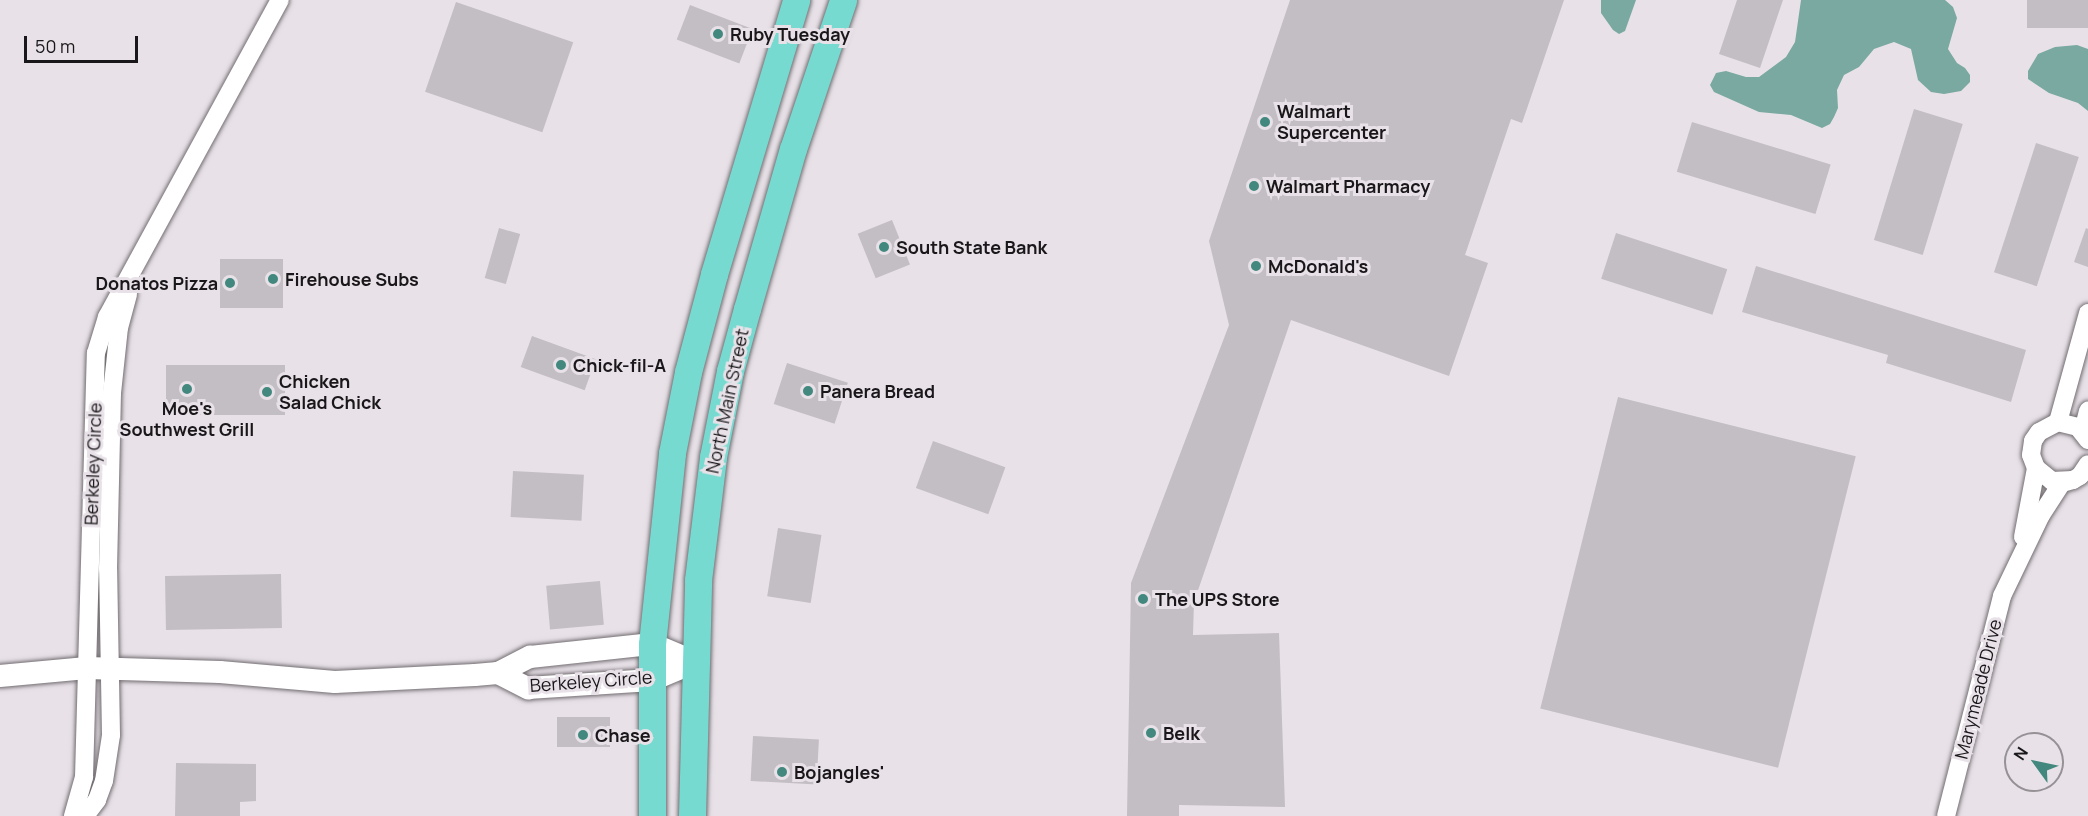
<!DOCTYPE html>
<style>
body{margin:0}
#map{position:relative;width:2088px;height:816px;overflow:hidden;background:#e8e2e8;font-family:Manrope,sans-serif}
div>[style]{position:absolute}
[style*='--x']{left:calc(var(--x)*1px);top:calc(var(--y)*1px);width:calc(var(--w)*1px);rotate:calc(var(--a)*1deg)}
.water>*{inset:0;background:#79a9a1}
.building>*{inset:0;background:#c3bec3;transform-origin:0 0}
.roads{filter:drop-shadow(0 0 2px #726d71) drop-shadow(0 0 2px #726d71)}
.minor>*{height:18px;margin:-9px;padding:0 9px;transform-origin:9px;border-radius:9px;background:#fff}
.tertiary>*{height:22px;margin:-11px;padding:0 11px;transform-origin:11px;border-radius:11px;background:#fff}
.primary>*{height:27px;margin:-13.5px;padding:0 13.5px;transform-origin:13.5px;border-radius:13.5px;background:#76dad0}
.dots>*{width:16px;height:16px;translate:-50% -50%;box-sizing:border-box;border:3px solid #e8e2e8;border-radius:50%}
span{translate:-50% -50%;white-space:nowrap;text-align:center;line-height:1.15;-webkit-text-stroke:6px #e8e2e8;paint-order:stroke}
.poi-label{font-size:18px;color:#191719;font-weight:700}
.left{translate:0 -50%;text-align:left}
.right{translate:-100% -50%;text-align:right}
.street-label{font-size:18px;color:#191719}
.north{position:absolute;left:2004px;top:732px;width:60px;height:60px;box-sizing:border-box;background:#e8e2e8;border:2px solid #959195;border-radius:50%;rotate:303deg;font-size:16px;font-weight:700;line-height:24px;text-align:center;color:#191719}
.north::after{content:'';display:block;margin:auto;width:21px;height:27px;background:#42887e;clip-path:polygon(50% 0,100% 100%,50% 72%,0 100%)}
.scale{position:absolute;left:24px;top:36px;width:114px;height:27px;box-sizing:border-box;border:3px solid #191719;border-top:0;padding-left:8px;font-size:18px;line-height:21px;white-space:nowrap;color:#191719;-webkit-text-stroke:4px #e8e2e8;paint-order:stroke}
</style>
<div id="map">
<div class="water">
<div style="clip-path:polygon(1601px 0,1636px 0,1625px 31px,1619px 34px,1613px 30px,1601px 13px)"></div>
<div style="clip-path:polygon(1801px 0,1945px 0,1953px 7px,1957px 18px,1948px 49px,1957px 63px,1965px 68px,1970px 75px,1970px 82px,1961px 91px,1944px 94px,1931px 92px,1918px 80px,1911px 49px,1894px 42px,1874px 49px,1859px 67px,1844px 75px,1837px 90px,1838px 108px,1834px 117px,1830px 124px,1822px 128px,1791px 115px,1759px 112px,1714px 92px,1710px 85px,1716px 73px,1726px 71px,1746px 77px,1759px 77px,1786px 57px,1795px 42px)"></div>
<div style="clip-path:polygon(2077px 45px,2088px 49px,2088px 111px,2078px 103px,2049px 93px,2028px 79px,2028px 71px,2038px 54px,2055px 47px)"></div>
</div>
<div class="building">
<div style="clip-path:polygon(1290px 0,1564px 0,1522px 123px,1511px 119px,1465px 255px,1488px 263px,1449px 376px,1291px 320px,1194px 602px,1193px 635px,1279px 633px,1285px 807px,1179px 805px,1179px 816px,1127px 816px,1131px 583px,1229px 325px,1209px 241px)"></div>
<div style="clip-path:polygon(1737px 0,1783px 0,1760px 68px,1719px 54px)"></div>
<div style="left:2027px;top:0;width:61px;height:28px"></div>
<div style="left:456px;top:2px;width:124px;height:95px;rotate:19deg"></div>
<div style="left:690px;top:5px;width:67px;height:37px;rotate:21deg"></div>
<div style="left:1914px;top:109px;width:51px;height:137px;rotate:17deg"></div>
<div style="left:1692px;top:122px;width:145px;height:52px;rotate:17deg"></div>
<div style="left:2036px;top:143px;width:45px;height:136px;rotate:18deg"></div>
<div style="left:892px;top:220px;width:48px;height:37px;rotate:68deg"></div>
<div style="left:499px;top:228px;width:22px;height:52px;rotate:16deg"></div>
<div style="clip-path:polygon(2086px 228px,2088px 229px,2088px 267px,2074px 262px)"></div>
<div style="left:1616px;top:233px;width:117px;height:48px;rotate:18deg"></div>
<div style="left:283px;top:259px;width:49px;height:63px;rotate:90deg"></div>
<div style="clip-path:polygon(1756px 266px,2026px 350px,2011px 402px,1886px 363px,1888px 355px,1742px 312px)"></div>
<div style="left:532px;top:336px;width:68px;height:33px;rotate:20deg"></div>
<div style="left:787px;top:363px;width:64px;height:43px;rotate:18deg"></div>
<div style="left:166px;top:365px;width:119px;height:50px"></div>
<div style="left:1618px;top:397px;width:245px;height:321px;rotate:14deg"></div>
<div style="left:933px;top:441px;width:77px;height:50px;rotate:20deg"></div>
<div style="left:513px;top:471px;width:71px;height:46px;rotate:3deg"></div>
<div style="left:778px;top:528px;width:44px;height:69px;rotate:9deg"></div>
<div style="left:281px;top:574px;width:54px;height:116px;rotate:89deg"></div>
<div style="left:600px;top:581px;width:44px;height:54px;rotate:85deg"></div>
<div style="left:557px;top:717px;width:53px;height:30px"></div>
<div style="left:753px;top:736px;width:66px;height:45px;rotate:3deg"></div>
<div style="clip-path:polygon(176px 763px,256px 764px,256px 801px,240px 802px,240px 816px,175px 816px)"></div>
</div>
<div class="roads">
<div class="minor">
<div style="--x:2058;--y:422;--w:113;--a:-74.6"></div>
<div style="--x:2083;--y:431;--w:21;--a:-76"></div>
<div style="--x:2088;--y:440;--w:16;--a:-128"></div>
<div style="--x:2078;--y:427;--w:21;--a:-166"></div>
<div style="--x:2058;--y:422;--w:21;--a:152"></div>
<div style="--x:2039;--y:432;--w:11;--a:124"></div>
<div style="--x:2033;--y:441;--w:14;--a:98"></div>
<div style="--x:2031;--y:455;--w:14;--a:69"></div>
<div style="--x:2036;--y:468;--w:21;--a:39"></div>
<div style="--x:2052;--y:481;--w:21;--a:-3"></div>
<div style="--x:2073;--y:480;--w:8;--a:-30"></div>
<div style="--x:2080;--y:476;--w:14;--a:-56"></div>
<div style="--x:2023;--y:537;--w:70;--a:-79.3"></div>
<div style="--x:73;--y:816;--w:41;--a:-74.2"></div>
<div style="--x:84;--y:777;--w:424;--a:-88.4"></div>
<div style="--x:96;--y:353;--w:38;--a:-73"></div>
<div style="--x:107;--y:317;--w:361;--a:-61.4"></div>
<div style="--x:85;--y:816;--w:20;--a:-53"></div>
<div style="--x:97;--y:800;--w:20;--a:-70"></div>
<div style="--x:104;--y:781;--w:47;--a:-81.3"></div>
<div style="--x:111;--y:735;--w:166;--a:-91"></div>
<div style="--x:108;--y:569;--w:176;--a:-88.7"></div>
<div style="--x:112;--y:393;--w:65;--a:-83.9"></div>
<div style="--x:119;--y:328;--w:35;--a:-75"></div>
<div style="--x:1946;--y:816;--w:227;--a:-75.7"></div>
<div style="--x:2002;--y:596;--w:90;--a:-64.3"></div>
<div style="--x:2041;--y:515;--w:38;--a:-57"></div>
<div style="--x:2062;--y:483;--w:11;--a:-15"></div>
</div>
<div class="tertiary">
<div style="--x:498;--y:673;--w:34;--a:27"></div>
<div style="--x:528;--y:688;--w:124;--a:-3.7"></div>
<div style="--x:652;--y:680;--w:47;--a:-22.7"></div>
<div style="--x:0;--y:676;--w:87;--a:-5.3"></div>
<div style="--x:87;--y:668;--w:133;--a:1.7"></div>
<div style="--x:220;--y:672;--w:115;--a:5"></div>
<div style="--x:335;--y:682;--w:140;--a:-2.9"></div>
<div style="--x:475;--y:675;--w:23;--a:-5"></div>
<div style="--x:498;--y:673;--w:36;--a:-27"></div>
<div style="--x:530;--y:657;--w:123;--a:-6.1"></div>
<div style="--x:652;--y:644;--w:47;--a:22.7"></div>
</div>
<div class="primary">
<div style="--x:652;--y:816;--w:172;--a:-90"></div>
<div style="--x:652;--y:644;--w:192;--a:-84"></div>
<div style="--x:672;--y:453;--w:83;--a:-78.8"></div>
<div style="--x:688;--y:372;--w:101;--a:-75.1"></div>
<div style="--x:714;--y:274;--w:286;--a:-73.3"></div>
<div style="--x:692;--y:816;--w:236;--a:-88.5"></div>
<div style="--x:698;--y:580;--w:124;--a:-83"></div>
<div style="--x:713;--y:457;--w:88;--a:-78.8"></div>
<div style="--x:730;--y:371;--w:64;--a:-74.7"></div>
<div style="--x:747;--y:309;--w:166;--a:-74"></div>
<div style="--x:793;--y:149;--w:157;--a:-71.4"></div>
</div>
</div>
<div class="dots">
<div style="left:718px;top:34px;background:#42887e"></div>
<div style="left:1265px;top:122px;background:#42887e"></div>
<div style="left:1254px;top:186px;background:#42887e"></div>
<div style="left:884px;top:247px;background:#42887e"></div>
<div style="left:1256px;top:266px;background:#42887e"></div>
<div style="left:273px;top:279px;background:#42887e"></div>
<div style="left:230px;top:283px;background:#42887e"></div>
<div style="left:561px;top:365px;background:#42887e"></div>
<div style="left:187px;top:389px;background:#42887e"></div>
<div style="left:808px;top:391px;background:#42887e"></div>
<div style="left:267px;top:392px;background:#42887e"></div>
<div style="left:1143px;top:599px;background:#42887e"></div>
<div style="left:1151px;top:733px;background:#42887e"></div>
<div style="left:583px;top:735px;background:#42887e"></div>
<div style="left:782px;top:772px;background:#42887e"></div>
</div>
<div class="poi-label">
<span class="left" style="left:730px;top:34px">Ruby Tuesday</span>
<span class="left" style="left:1277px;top:122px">Walmart<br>Supercenter</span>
<span class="left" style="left:1266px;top:186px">Walmart Pharmacy</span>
<span class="left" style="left:896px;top:247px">South State Bank</span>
<span class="left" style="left:1268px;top:266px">McDonald's</span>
<span class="left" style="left:285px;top:279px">Firehouse Subs</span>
<span class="right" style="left:218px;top:283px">Donatos Pizza</span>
<span class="left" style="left:573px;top:365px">Chick-fil-A</span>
<span class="left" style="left:279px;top:392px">Chicken<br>Salad Chick</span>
<span class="left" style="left:820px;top:391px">Panera Bread</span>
<span style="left:187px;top:419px">Moe's<br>Southwest Grill</span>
<span class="left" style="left:1155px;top:599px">The UPS Store</span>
<span class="left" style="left:1163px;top:733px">Belk</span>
<span class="left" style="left:595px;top:735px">Chase</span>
<span class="left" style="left:794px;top:772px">Bojangles'</span>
</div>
<div class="street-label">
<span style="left:727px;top:401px;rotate:-78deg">North Main Street</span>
<span style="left:93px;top:464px;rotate:-88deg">Berkeley Circle</span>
<span style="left:591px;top:681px;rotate:-4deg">Berkeley Circle</span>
<span style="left:1978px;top:689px;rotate:-76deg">Marymeade Drive</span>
</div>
<div class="north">N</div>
<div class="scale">50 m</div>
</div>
